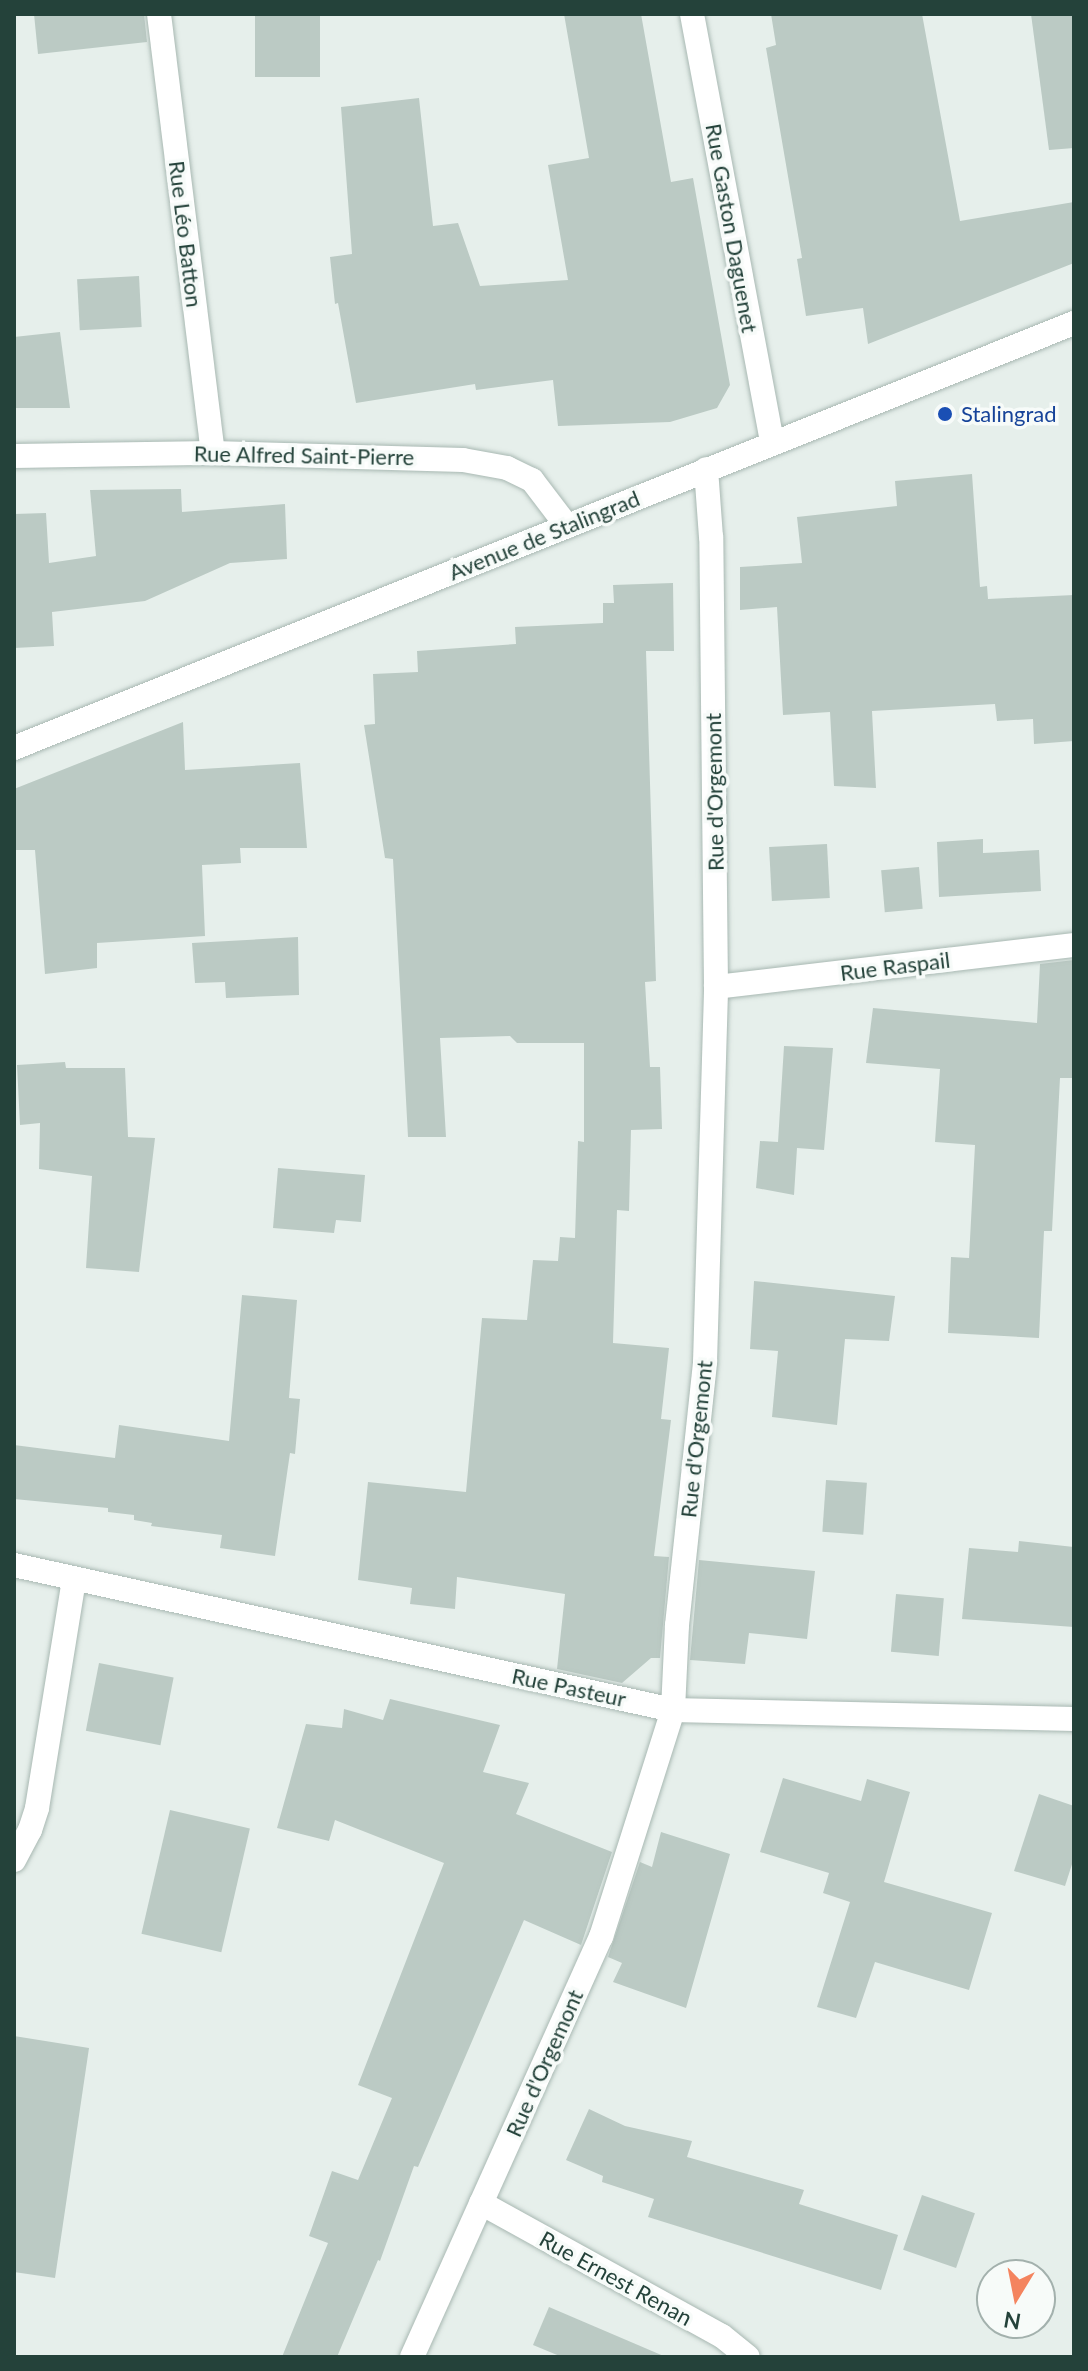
<!DOCTYPE html>
<meta charset="utf-8">
<style>
body{margin:0}
#map{position:relative;width:1088px;height:2371px;overflow:hidden;background:#e6efeb;font-family:Lato,sans-serif}
div>[style]{position:absolute}
[style*='--x']{left:calc(var(--x)*1px);top:calc(var(--y)*1px);width:calc(var(--w)*1px);rotate:calc(var(--a)*1deg)}
.building>*{inset:0;background:#bbcac4;transform-origin:0 0}
.roads{filter:drop-shadow(0 0 2px #a8b8b2) drop-shadow(0 0 2px #a8b8b2)}
.street>*{height:24px;margin:-12px;padding:0 12px;transform-origin:12px;border-radius:12px;background:#fff}
.secondary>*{height:24px;margin:-12px;padding:0 12px;transform-origin:12px;border-radius:12px;background:#fff}
.dots>*{width:22px;height:22px;translate:-50% -50%;box-sizing:border-box;border:4px solid #f7fbf9;border-radius:50%}
span{translate:-50% -50%;white-space:nowrap;text-align:center;line-height:1.15;-webkit-text-stroke:7px #f7fbf9;paint-order:stroke}
.street-label{font-size:22px;color:#24423a}
.transit-label{font-size:22px;color:#164399}
.left{translate:0 -50%;text-align:left}
.frame{position:absolute;inset:0;border:16px solid #24423a;pointer-events:none}
.north{position:absolute;left:976px;top:2259px;width:80px;height:80px;box-sizing:border-box;background:#f7fbf9;border:2px solid #a3b1ad;border-radius:50%;rotate:190deg;font-size:22px;font-weight:700;line-height:32px;text-align:center;color:#24423a}
.north::after{content:'';display:block;margin:auto;width:28px;height:36px;background:#f4845f;clip-path:polygon(50% 0,100% 100%,50% 72%,0 100%)}
</style>
<div id="map">
<div class="building">
<div style="clip-path:polygon(34px 14px,144px 14px,147px 42px,38px 54px)"></div>
<div style="left:255px;top:14px;width:65px;height:63px"></div>
<div style="clip-path:polygon(564px 14px,641px 14px,671px 182px,693px 178px,730px 385px,717px 408px,670px 422px,558px 426px,553px 380px,476px 390px,475px 384px,356px 403px,338px 303px,335px 304px,330px 257px,352px 254px,341px 107px,419px 98px,433px 226px,458px 223px,480px 286px,568px 280px,548px 165px,589px 158px)"></div>
<div style="clip-path:polygon(771px 14px,922px 14px,960px 221px,1074px 202px,1074px 263px,868px 344px,863px 308px,806px 316px,797px 259px,802px 258px,766px 48px,776px 45px)"></div>
<div style="clip-path:polygon(1031px 14px,1074px 14px,1074px 148px,1049px 150px)"></div>
<div style="left:139px;top:276px;width:51px;height:62px;rotate:87deg"></div>
<div style="clip-path:polygon(60px 332px,70px 408px,14px 408px,14px 337px)"></div>
<div style="clip-path:polygon(972px 474px,980px 587px,987px 586px,988px 599px,1074px 595px,1074px 741px,1034px 744px,1033px 719px,997px 721px,995px 704px,872px 711px,876px 788px,834px 786px,830px 712px,783px 715px,777px 607px,740px 610px,740px 567px,802px 563px,797px 517px,897px 506px,895px 481px)"></div>
<div style="clip-path:polygon(181px 489px,182px 512px,285px 504px,287px 559px,230px 563px,145px 601px,52px 612px,54px 646px,14px 648px,14px 514px,46px 513px,49px 563px,96px 556px,90px 490px)"></div>
<div style="clip-path:polygon(673px 583px,674px 651px,646px 651px,656px 981px,645px 982px,650px 1067px,660px 1067px,662px 1129px,631px 1130px,629px 1211px,617px 1210px,613px 1343px,669px 1348px,661px 1419px,671px 1420px,654px 1556px,669px 1557px,660px 1658px,651px 1658px,622px 1683px,557px 1669px,565px 1594px,457px 1577px,455px 1609px,410px 1604px,412px 1588px,358px 1580px,368px 1482px,466px 1492px,482px 1318px,527px 1320px,533px 1260px,558px 1261px,560px 1237px,575px 1238px,578px 1141px,584px 1142px,584px 1043px,517px 1043px,510px 1036px,440px 1038px,446px 1137px,408px 1137px,393px 859px,385px 858px,364px 725px,375px 724px,373px 674px,418px 672px,417px 651px,516px 644px,515px 627px,603px 623px,603px 603px,614px 603px,613px 585px)"></div>
<div style="clip-path:polygon(183px 722px,185px 770px,300px 763px,307px 848px,240px 848px,241px 863px,202px 865px,205px 936px,97px 943px,97px 968px,45px 974px,35px 850px,14px 850px,14px 789px)"></div>
<div style="clip-path:polygon(983px 839px,983px 853px,1039px 850px,1041px 891px,939px 897px,937px 842px)"></div>
<div style="left:827px;top:844px;width:54px;height:58px;rotate:87deg"></div>
<div style="left:919px;top:867px;width:42px;height:38px;rotate:85deg"></div>
<div style="clip-path:polygon(298px 937px,299px 995px,226px 998px,225px 982px,195px 983px,192px 943px)"></div>
<div style="clip-path:polygon(1074px 960px,1074px 1078px,1060px 1078px,1052px 1231px,1044px 1231px,1039px 1338px,948px 1333px,951px 1257px,969px 1258px,975px 1145px,935px 1142px,940px 1069px,866px 1063px,873px 1008px,1037px 1023px,1040px 964px)"></div>
<div style="clip-path:polygon(784px 1046px,833px 1048px,824px 1150px,797px 1148px,794px 1195px,756px 1188px,760px 1141px,778px 1142px)"></div>
<div style="clip-path:polygon(65px 1062px,66px 1068px,125px 1068px,128px 1137px,155px 1138px,139px 1272px,86px 1268px,92px 1176px,39px 1169px,40px 1123px,20px 1125px,17px 1065px)"></div>
<div style="clip-path:polygon(278px 1168px,365px 1175px,361px 1222px,336px 1220px,334px 1233px,273px 1228px)"></div>
<div style="clip-path:polygon(754px 1281px,895px 1296px,889px 1341px,845px 1339px,837px 1425px,772px 1417px,778px 1351px,750px 1349px)"></div>
<div style="clip-path:polygon(242px 1295px,297px 1300px,289px 1398px,300px 1399px,295px 1454px,290px 1453px,275px 1556px,220px 1548px,222px 1535px,151px 1526px,152px 1523px,134px 1520px,134px 1515px,108px 1512px,108px 1508px,14px 1499px,14px 1445px,115px 1458px,119px 1425px,229px 1441px)"></div>
<div style="left:826px;top:1480px;width:41px;height:52px;rotate:4deg"></div>
<div style="clip-path:polygon(1019px 1541px,1074px 1547px,1074px 1627px,962px 1619px,969px 1548px,1018px 1552px)"></div>
<div style="clip-path:polygon(699px 1560px,815px 1571px,807px 1639px,749px 1633px,745px 1664px,690px 1660px)"></div>
<div style="left:896px;top:1594px;width:48px;height:58px;rotate:5deg"></div>
<div style="left:99px;top:1663px;width:76px;height:69px;rotate:11deg"></div>
<div style="clip-path:polygon(390px 1699px,500px 1725px,483px 1772px,529px 1783px,516px 1814px,612px 1852px,581px 1945px,524px 1920px,418px 2167px,414px 2166px,380px 2261px,378px 2260px,337px 2357px,282px 2357px,328px 2243px,309px 2236px,332px 2171px,358px 2180px,392px 2098px,358px 2085px,444px 1863px,335px 1820px,329px 1841px,277px 1828px,306px 1724px,342px 1728px,344px 1709px,383px 1720px)"></div>
<div style="clip-path:polygon(783px 1778px,861px 1801px,867px 1779px,910px 1792px,884px 1882px,992px 1913px,969px 1990px,875px 1962px,856px 2018px,817px 2007px,850px 1902px,823px 1893px,829px 1873px,760px 1852px)"></div>
<div style="clip-path:polygon(1039px 1794px,1074px 1806px,1074px 1858px,1065px 1886px,1014px 1871px)"></div>
<div style="left:170px;top:1810px;width:82px;height:127px;rotate:13deg"></div>
<div style="clip-path:polygon(661px 1832px,730px 1854px,686px 2008px,613px 1982px,622px 1963px,608px 1957px,640px 1862px,652px 1867px)"></div>
<div style="clip-path:polygon(14px 2036px,89px 2048px,55px 2278px,14px 2272px)"></div>
<div style="clip-path:polygon(589px 2109px,625px 2126px,692px 2141px,687px 2157px,804px 2190px,799px 2204px,898px 2235px,881px 2290px,648px 2217px,654px 2199px,602px 2182px,603px 2176px,566px 2160px)"></div>
<div style="left:922px;top:2195px;width:56px;height:58px;rotate:19deg"></div>
<div style="clip-path:polygon(549px 2307px,666px 2357px,562px 2357px,533px 2345px)"></div>
</div>
<div class="roads">
<div class="street">
<div style="--x:159;--y:14;--w:442;--a:83"></div>
<div style="--x:692;--y:14;--w:435;--a:79.4"></div>
<div style="--x:14;--y:456;--w:199;--a:-0.9"></div>
<div style="--x:213;--y:453;--w:250;--a:1.6"></div>
<div style="--x:463;--y:460;--w:45;--a:10.3"></div>
<div style="--x:507;--y:468;--w:28;--a:26"></div>
<div style="--x:532;--y:480;--w:58;--a:52.7"></div>
<div style="--x:716;--y:987;--w:360;--a:-6.7"></div>
<div style="--x:14;--y:1565;--w:675;--a:12.41"></div>
<div style="--x:673;--y:1710;--w:401;--a:1.3"></div>
<div style="--x:14;--y:1860;--w:34;--a:-62"></div>
<div style="--x:30;--y:1830;--w:23;--a:-72"></div>
<div style="--x:37;--y:1808;--w:232;--a:-80.8"></div>
<div style="--x:481;--y:2203;--w:275;--a:28.9"></div>
<div style="--x:722;--y:2336;--w:33;--a:39"></div>
<div style="--x:412;--y:2357;--w:461;--a:-65.8"></div>
<div style="--x:601;--y:1937;--w:238;--a:-72.4"></div>
<div style="--x:673;--y:1710;--w:85;--a:-87.3"></div>
<div style="--x:677;--y:1625;--w:264;--a:-83.9"></div>
<div style="--x:705;--y:1362;--w:375;--a:-88.3"></div>
<div style="--x:716;--y:987;--w:450;--a:-90.6"></div>
<div style="--x:711;--y:537;--w:68;--a:-94.2"></div>
</div>
<div class="secondary">
<div style="--x:14;--y:748;--w:1142;--a:-21.85"></div>
</div>
</div>
<div class="dots">
<div style="left:945px;top:414px;background:#1a4fb4"></div>
</div>
<div class="street-label">
<span style="left:732px;top:228px;rotate:80deg">Rue Gaston Daguenet</span>
<span style="left:186px;top:234px;rotate:83deg">Rue Léo Batton</span>
<span style="left:304px;top:455px;rotate:1deg">Rue Alfred Saint-Pierre</span>
<span style="left:544px;top:535px;rotate:-22deg">Avenue de Stalingrad</span>
<span style="left:714px;top:792px;rotate:-91deg">Rue d'Orgemont</span>
<span style="left:895px;top:966px;rotate:-7deg">Rue Raspail</span>
<span style="left:696px;top:1439px;rotate:-84deg">Rue d'Orgemont</span>
<span style="left:569px;top:1687px;rotate:12deg">Rue Pasteur</span>
<span style="left:544px;top:2063px;rotate:-66deg">Rue d'Orgemont</span>
<span style="left:616px;top:2278px;rotate:29deg">Rue Ernest Renan</span>
</div>
<div class="transit-label">
<span class="left" style="left:961px;top:414px">Stalingrad</span>
</div>
<div class="frame"></div>
<div class="north">N</div>
</div>
